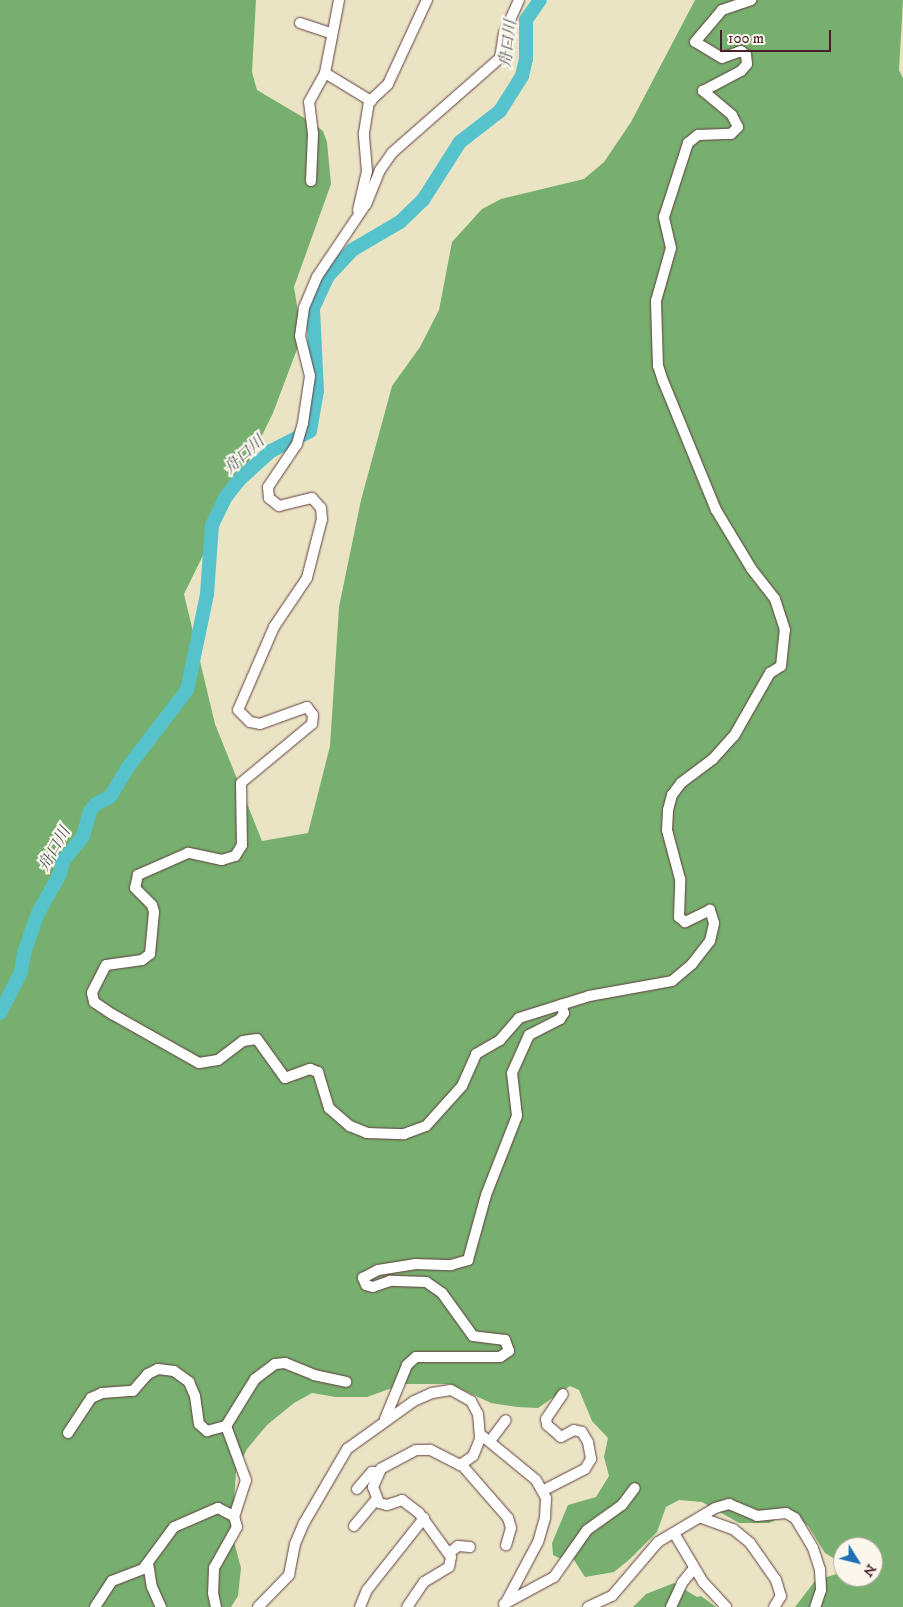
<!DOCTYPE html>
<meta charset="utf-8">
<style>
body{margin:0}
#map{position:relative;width:903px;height:1607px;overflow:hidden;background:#ebe4c4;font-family:"IM FELL DW Pica","Noto Serif JP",serif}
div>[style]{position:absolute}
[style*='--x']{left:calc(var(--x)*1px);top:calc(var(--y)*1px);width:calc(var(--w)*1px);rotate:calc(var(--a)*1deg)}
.forest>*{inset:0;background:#77b06e}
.river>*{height:14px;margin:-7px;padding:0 7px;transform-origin:7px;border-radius:7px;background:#56c3cc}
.roads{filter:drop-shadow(0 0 1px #623d42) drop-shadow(0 0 1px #623d42)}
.minor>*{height:10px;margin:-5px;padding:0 5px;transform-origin:5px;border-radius:5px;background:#fff}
span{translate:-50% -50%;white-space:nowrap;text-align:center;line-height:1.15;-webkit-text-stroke:4.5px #fbf7ec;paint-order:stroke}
.water-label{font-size:16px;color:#4e5863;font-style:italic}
.north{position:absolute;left:833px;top:1537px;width:50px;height:50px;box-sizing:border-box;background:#fbf7ec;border:1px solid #b4a19f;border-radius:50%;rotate:126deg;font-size:14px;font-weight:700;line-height:20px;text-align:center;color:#4a1f2b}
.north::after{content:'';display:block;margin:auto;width:18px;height:22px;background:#1f6fb2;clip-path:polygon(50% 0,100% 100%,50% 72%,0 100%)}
.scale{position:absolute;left:720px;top:30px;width:111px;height:22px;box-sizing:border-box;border:2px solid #4a1f2b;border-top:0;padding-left:6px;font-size:15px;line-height:18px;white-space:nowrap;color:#4a1f2b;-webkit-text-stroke:4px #fbf7ec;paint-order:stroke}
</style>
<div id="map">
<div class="forest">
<div style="clip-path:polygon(evenodd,0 0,256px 0,252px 72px,257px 90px,311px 122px,323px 131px,327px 142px,331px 184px,294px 287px,302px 336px,273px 413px,184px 594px,215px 724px,262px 841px,308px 833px,330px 746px,339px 607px,361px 500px,392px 386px,420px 347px,439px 310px,452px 242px,482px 209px,501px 199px,584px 179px,604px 162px,631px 122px,695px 0,903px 0,899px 70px,903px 78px,903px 1607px,795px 1607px,815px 1581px,839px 1573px,840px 1562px,825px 1553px,808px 1526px,792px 1512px,769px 1523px,739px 1523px,702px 1502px,679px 1500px,666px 1507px,657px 1532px,630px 1559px,614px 1572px,585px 1577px,574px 1560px,568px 1556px,559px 1558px,553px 1555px,552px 1543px,568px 1505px,596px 1497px,609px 1476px,604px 1457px,608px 1438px,592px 1421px,579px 1390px,570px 1386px,538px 1408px,517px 1407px,491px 1403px,450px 1384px,403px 1384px,367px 1397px,336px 1397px,312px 1393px,294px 1403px,267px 1425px,247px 1449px,236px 1472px,232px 1534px,241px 1568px,238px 1596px,231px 1607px,0 1607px,0 0,843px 1547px,873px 1547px,873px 1577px,843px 1577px,843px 1547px)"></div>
<div style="clip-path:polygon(674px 1583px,697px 1597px,701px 1596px,716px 1607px,633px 1607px,646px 1594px)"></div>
</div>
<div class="river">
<div style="--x:0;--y:1013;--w:46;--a:-62.9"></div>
<div style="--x:21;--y:972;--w:19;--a:-81"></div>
<div style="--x:24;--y:953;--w:42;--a:-70.7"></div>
<div style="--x:38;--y:913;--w:45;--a:-60.6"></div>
<div style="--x:60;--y:874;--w:13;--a:-77"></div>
<div style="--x:63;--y:861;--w:32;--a:-51"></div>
<div style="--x:83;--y:836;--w:26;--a:-74"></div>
<div style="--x:90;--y:811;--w:9;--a:-49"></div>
<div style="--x:96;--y:804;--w:16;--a:-27"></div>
<div style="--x:110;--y:797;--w:35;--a:-59"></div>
<div style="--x:128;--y:767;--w:97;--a:-52.5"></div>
<div style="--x:187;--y:690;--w:98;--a:-78.2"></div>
<div style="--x:207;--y:594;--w:69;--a:-85.9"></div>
<div style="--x:212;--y:525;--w:30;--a:-64"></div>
<div style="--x:225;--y:498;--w:24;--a:-52"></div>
<div style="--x:240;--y:479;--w:42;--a:-42.1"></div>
<div style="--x:271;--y:451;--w:44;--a:-27.1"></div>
<div style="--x:310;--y:431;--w:41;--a:-80.1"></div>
<div style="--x:317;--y:391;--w:83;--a:-92.8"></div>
<div style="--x:313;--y:308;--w:35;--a:-65"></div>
<div style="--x:328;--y:276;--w:35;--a:-47"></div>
<div style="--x:352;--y:250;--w:56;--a:-30.3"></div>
<div style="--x:400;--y:222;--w:32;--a:-44"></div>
<div style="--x:423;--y:200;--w:69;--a:-57.5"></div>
<div style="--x:460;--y:142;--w:51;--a:-37.8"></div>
<div style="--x:500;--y:111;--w:41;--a:-57.8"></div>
<div style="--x:522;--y:76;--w:17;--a:-77"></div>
<div style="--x:526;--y:59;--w:39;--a:-90"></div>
<div style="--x:526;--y:20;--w:24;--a:-55"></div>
</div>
<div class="roads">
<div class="minor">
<div style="--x:519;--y:0;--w:36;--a:114"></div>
<div style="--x:504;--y:33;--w:25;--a:99"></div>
<div style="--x:500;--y:58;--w:144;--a:138.7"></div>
<div style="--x:392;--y:153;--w:21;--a:125"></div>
<div style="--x:380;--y:170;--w:37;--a:112"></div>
<div style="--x:366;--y:204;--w:88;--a:123.9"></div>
<div style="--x:317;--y:277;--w:34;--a:113"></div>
<div style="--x:304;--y:308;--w:28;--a:98"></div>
<div style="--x:300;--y:336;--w:41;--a:76"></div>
<div style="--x:310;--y:376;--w:48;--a:98.5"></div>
<div style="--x:303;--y:423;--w:22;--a:106"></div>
<div style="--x:297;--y:444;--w:52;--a:124"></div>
<div style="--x:268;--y:487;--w:11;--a:85"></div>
<div style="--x:269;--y:498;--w:13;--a:39"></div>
<div style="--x:279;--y:506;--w:34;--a:-14"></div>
<div style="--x:312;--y:498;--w:13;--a:48"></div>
<div style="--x:321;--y:508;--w:11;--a:85"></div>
<div style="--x:322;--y:519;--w:61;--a:104.3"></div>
<div style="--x:307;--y:578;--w:59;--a:124"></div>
<div style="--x:274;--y:627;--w:90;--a:113.4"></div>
<div style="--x:238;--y:710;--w:17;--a:45"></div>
<div style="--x:250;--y:722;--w:10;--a:11"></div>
<div style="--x:260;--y:724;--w:50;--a:-19.9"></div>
<div style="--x:307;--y:707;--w:10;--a:53"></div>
<div style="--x:313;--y:715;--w:9;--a:96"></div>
<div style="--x:312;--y:724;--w:92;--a:140.3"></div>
<div style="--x:241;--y:783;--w:62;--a:89.1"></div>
<div style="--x:242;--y:845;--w:13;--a:122"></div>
<div style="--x:235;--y:856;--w:14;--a:163"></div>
<div style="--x:222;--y:860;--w:35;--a:-168"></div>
<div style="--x:188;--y:853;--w:55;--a:156.3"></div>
<div style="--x:138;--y:875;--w:13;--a:103"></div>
<div style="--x:135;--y:888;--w:24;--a:45"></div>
<div style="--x:152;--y:905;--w:7;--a:74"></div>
<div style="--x:154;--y:912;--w:42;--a:95.4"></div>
<div style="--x:150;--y:954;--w:10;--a:143"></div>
<div style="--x:142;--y:960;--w:36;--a:172"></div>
<div style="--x:106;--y:965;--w:31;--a:117"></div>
<div style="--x:92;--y:993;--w:9;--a:77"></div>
<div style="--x:94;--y:1002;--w:22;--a:34"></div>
<div style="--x:112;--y:1014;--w:100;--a:29.4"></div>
<div style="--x:199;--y:1063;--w:19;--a:-9"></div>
<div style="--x:218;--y:1060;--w:31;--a:-37"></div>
<div style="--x:243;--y:1041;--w:14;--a:-8"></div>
<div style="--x:257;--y:1039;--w:48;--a:54.3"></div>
<div style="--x:285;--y:1078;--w:27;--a:-20"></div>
<div style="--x:310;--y:1069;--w:9;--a:21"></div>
<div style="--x:318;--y:1072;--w:38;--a:73"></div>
<div style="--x:329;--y:1108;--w:28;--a:41"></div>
<div style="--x:350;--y:1126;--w:18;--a:22"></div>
<div style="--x:367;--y:1133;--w:37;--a:2"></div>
<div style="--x:404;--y:1134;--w:23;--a:-20"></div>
<div style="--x:426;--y:1126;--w:54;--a:-48"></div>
<div style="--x:462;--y:1086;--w:35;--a:-66"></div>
<div style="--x:476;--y:1054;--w:28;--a:-30"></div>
<div style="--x:500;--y:1040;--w:29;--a:-49"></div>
<div style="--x:519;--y:1018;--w:73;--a:-17.4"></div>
<div style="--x:589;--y:996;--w:84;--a:-10.2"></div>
<div style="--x:672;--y:981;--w:26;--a:-40"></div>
<div style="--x:692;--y:964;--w:29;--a:-52"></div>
<div style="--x:710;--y:941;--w:18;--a:-77"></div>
<div style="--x:714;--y:923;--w:14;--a:-107"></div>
<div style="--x:710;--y:910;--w:28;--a:154"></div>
<div style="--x:685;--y:922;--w:8;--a:-140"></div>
<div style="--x:679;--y:917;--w:38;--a:-88"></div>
<div style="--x:680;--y:879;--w:51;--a:-104.9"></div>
<div style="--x:667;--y:830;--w:20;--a:-87"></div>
<div style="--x:668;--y:810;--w:16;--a:-75"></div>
<div style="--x:672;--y:795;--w:15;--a:-53"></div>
<div style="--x:681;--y:783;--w:40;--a:-37"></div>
<div style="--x:713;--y:759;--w:31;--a:-48"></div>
<div style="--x:734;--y:736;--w:73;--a:-60.3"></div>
<div style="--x:770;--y:673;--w:13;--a:-32"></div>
<div style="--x:781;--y:666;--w:36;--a:-84"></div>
<div style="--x:785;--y:630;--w:33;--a:-108"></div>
<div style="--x:775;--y:599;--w:39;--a:-128"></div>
<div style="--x:751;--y:568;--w:68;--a:-121.1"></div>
<div style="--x:716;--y:510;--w:139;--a:-112.3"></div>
<div style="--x:663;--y:381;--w:16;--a:-108"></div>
<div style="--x:658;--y:366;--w:65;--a:-91.8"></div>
<div style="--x:656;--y:301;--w:55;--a:-74.2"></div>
<div style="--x:671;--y:248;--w:32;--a:-103"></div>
<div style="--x:664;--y:217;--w:78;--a:-72"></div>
<div style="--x:688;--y:143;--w:13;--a:-39"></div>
<div style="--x:698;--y:135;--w:33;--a:-2"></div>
<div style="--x:731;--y:134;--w:10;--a:-45"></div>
<div style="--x:738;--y:127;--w:13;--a:-117"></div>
<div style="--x:732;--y:115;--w:38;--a:-140"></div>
<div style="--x:703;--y:91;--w:43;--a:-27.8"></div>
<div style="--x:741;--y:71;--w:9;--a:-49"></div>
<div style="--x:747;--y:64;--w:9;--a:-96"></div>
<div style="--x:746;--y:55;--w:6;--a:-141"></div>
<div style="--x:741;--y:51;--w:20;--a:160"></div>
<div style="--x:722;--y:58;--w:31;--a:-149"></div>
<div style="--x:695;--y:42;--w:42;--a:-49.8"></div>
<div style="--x:722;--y:10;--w:31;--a:-19"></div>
<div style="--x:300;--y:23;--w:32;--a:18"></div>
<div style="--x:325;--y:73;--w:74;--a:-79.1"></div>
<div style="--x:311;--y:181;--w:47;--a:-87.6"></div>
<div style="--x:313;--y:134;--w:32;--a:-97"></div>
<div style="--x:309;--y:102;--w:33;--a:-61"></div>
<div style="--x:325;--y:73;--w:54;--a:31.3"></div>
<div style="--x:358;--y:210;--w:40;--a:-77"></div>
<div style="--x:367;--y:171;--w:38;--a:-95"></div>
<div style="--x:364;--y:133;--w:31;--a:-81"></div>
<div style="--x:369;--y:102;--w:26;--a:-43"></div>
<div style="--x:388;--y:84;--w:93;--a:-65.1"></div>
<div style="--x:385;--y:1419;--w:58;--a:-67.8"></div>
<div style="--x:407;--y:1365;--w:12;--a:-42"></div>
<div style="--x:416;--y:1357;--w:84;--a:0"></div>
<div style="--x:500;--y:1357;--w:11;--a:-34"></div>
<div style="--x:509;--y:1351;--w:12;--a:-110"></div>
<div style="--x:505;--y:1340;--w:32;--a:-173"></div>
<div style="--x:473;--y:1336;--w:53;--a:-125.8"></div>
<div style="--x:442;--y:1293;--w:19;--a:-145"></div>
<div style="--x:426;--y:1282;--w:36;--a:-178"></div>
<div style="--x:390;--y:1281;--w:18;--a:161"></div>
<div style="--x:373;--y:1287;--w:7;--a:-164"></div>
<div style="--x:366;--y:1285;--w:8;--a:-113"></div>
<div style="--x:363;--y:1278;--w:17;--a:-28"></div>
<div style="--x:378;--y:1270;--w:37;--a:-9"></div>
<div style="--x:415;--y:1264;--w:36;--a:2"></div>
<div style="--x:451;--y:1265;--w:18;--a:-16"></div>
<div style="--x:468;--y:1260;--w:67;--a:-74.5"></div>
<div style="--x:486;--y:1195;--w:85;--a:-68.6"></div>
<div style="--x:517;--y:1116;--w:43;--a:-96.6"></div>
<div style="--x:512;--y:1073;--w:42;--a:-65.9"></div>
<div style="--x:529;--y:1035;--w:35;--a:-27"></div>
<div style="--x:560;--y:1019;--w:7;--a:-56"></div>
<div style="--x:564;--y:1013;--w:9;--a:-111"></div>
<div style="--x:226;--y:1426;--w:58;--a:69.7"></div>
<div style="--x:246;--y:1480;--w:38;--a:108"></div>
<div style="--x:68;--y:1433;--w:42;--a:-56.7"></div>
<div style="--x:91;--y:1398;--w:12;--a:-24"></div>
<div style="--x:102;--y:1393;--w:31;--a:-4"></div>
<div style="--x:133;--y:1391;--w:23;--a:-49"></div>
<div style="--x:148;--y:1374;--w:11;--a:-27"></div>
<div style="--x:158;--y:1369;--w:16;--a:7"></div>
<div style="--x:174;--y:1371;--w:19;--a:36"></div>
<div style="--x:189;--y:1382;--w:15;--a:67"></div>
<div style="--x:195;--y:1396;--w:28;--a:82"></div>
<div style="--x:199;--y:1424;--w:11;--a:41"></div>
<div style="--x:207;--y:1431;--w:20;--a:-15"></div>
<div style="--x:226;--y:1426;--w:55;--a:-58.3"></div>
<div style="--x:255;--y:1379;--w:25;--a:-37"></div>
<div style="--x:275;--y:1364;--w:10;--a:-6"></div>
<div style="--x:285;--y:1363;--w:31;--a:22"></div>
<div style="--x:314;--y:1375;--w:33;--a:12"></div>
<div style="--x:480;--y:1434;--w:72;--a:39.4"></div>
<div style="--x:536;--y:1480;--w:21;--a:61"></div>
<div style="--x:546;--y:1498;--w:20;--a:93"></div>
<div style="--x:545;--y:1518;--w:25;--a:106"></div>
<div style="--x:538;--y:1542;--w:70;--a:118"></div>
<div style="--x:490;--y:1441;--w:26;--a:-53"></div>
<div style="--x:461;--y:1464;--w:72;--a:49"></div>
<div style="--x:508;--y:1518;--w:10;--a:73"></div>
<div style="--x:511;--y:1528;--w:18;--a:106"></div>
<div style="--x:357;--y:1489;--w:23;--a:-49"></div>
<div style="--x:372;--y:1472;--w:7;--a:0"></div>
<div style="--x:544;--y:1490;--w:46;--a:-27.1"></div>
<div style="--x:585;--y:1469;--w:12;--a:-59"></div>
<div style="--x:591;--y:1459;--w:17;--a:-100"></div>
<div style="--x:588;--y:1442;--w:12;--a:-121"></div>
<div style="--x:582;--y:1432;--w:8;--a:-166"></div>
<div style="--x:574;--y:1430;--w:15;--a:152"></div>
<div style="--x:561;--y:1437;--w:18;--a:-139"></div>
<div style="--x:547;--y:1425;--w:6;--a:-99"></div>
<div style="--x:546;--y:1419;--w:30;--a:-56"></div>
<div style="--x:702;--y:1518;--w:33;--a:20"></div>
<div style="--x:733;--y:1529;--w:22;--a:39"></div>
<div style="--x:750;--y:1543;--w:45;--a:54.9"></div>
<div style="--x:776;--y:1580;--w:17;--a:73"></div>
<div style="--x:781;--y:1596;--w:13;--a:122"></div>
<div style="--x:354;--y:1526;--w:34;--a:-50"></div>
<div style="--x:674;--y:1533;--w:57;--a:59.4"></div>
<div style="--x:703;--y:1582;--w:34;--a:47"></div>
<div style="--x:449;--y:1553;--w:11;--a:-38"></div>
<div style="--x:458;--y:1546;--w:12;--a:5"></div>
<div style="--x:148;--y:1563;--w:24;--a:81"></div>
<div style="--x:152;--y:1587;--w:22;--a:66"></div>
<div style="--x:504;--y:1604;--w:57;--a:-28.4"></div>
<div style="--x:554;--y:1577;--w:57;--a:-54.9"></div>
<div style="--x:587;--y:1530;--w:43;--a:-35.5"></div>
<div style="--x:622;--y:1505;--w:21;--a:-53"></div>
<div style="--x:95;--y:1607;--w:31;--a:-57"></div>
<div style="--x:112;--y:1581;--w:33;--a:-21"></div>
<div style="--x:143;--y:1569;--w:52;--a:-53.6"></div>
<div style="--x:174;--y:1527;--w:48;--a:-23.4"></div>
<div style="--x:218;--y:1508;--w:18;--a:27"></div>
<div style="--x:234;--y:1516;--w:11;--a:75"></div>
<div style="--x:237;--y:1527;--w:47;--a:119.3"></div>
<div style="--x:214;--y:1568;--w:25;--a:92"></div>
<div style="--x:213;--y:1593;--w:14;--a:78"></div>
<div style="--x:258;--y:1607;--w:45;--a:-45.9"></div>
<div style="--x:289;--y:1575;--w:32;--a:-79"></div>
<div style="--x:295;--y:1544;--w:23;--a:-67"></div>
<div style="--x:304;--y:1523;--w:86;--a:-59.8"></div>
<div style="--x:347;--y:1449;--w:82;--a:-35.6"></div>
<div style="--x:414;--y:1401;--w:20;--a:-24"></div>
<div style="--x:432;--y:1393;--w:19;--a:-9"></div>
<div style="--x:451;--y:1390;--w:23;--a:29"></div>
<div style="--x:471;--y:1401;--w:15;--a:62"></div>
<div style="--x:478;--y:1414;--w:25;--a:85"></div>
<div style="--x:480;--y:1439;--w:18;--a:112"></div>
<div style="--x:473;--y:1456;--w:16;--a:145"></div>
<div style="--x:460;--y:1465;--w:34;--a:-153"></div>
<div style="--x:430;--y:1450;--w:14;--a:180"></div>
<div style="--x:416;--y:1450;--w:40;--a:152"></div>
<div style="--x:381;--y:1469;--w:20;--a:114"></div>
<div style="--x:373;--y:1487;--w:17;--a:69"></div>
<div style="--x:379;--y:1503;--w:8;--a:14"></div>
<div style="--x:387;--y:1505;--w:16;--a:-18"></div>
<div style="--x:402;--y:1500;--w:21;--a:37"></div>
<div style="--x:419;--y:1513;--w:54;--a:54"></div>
<div style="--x:451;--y:1557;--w:10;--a:101"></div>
<div style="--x:449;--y:1567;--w:29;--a:149"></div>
<div style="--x:424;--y:1582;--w:30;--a:124"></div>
<div style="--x:360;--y:1607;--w:18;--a:-68"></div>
<div style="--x:367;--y:1590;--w:92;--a:-51.6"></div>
<div style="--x:588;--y:1607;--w:26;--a:-25"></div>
<div style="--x:612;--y:1596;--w:71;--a:-49.6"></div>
<div style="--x:658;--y:1542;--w:66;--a:-30.8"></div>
<div style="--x:715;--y:1508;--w:15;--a:-16"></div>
<div style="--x:729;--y:1504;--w:30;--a:23"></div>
<div style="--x:757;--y:1516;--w:29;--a:-6"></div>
<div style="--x:786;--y:1513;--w:10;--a:29"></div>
<div style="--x:795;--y:1518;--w:35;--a:59"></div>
<div style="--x:813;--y:1548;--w:23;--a:72"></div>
<div style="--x:820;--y:1570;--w:20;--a:87"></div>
<div style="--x:821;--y:1590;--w:18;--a:109"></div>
<div style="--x:671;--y:1607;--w:26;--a:-65"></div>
<div style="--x:682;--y:1583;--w:19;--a:-51"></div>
</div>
</div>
<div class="water-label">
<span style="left:508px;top:44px;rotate:-83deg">舟口川</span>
<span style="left:244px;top:455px;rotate:-42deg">舟口川</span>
<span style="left:54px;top:849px;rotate:-60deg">舟口川</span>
</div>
<div class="north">N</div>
<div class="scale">100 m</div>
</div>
